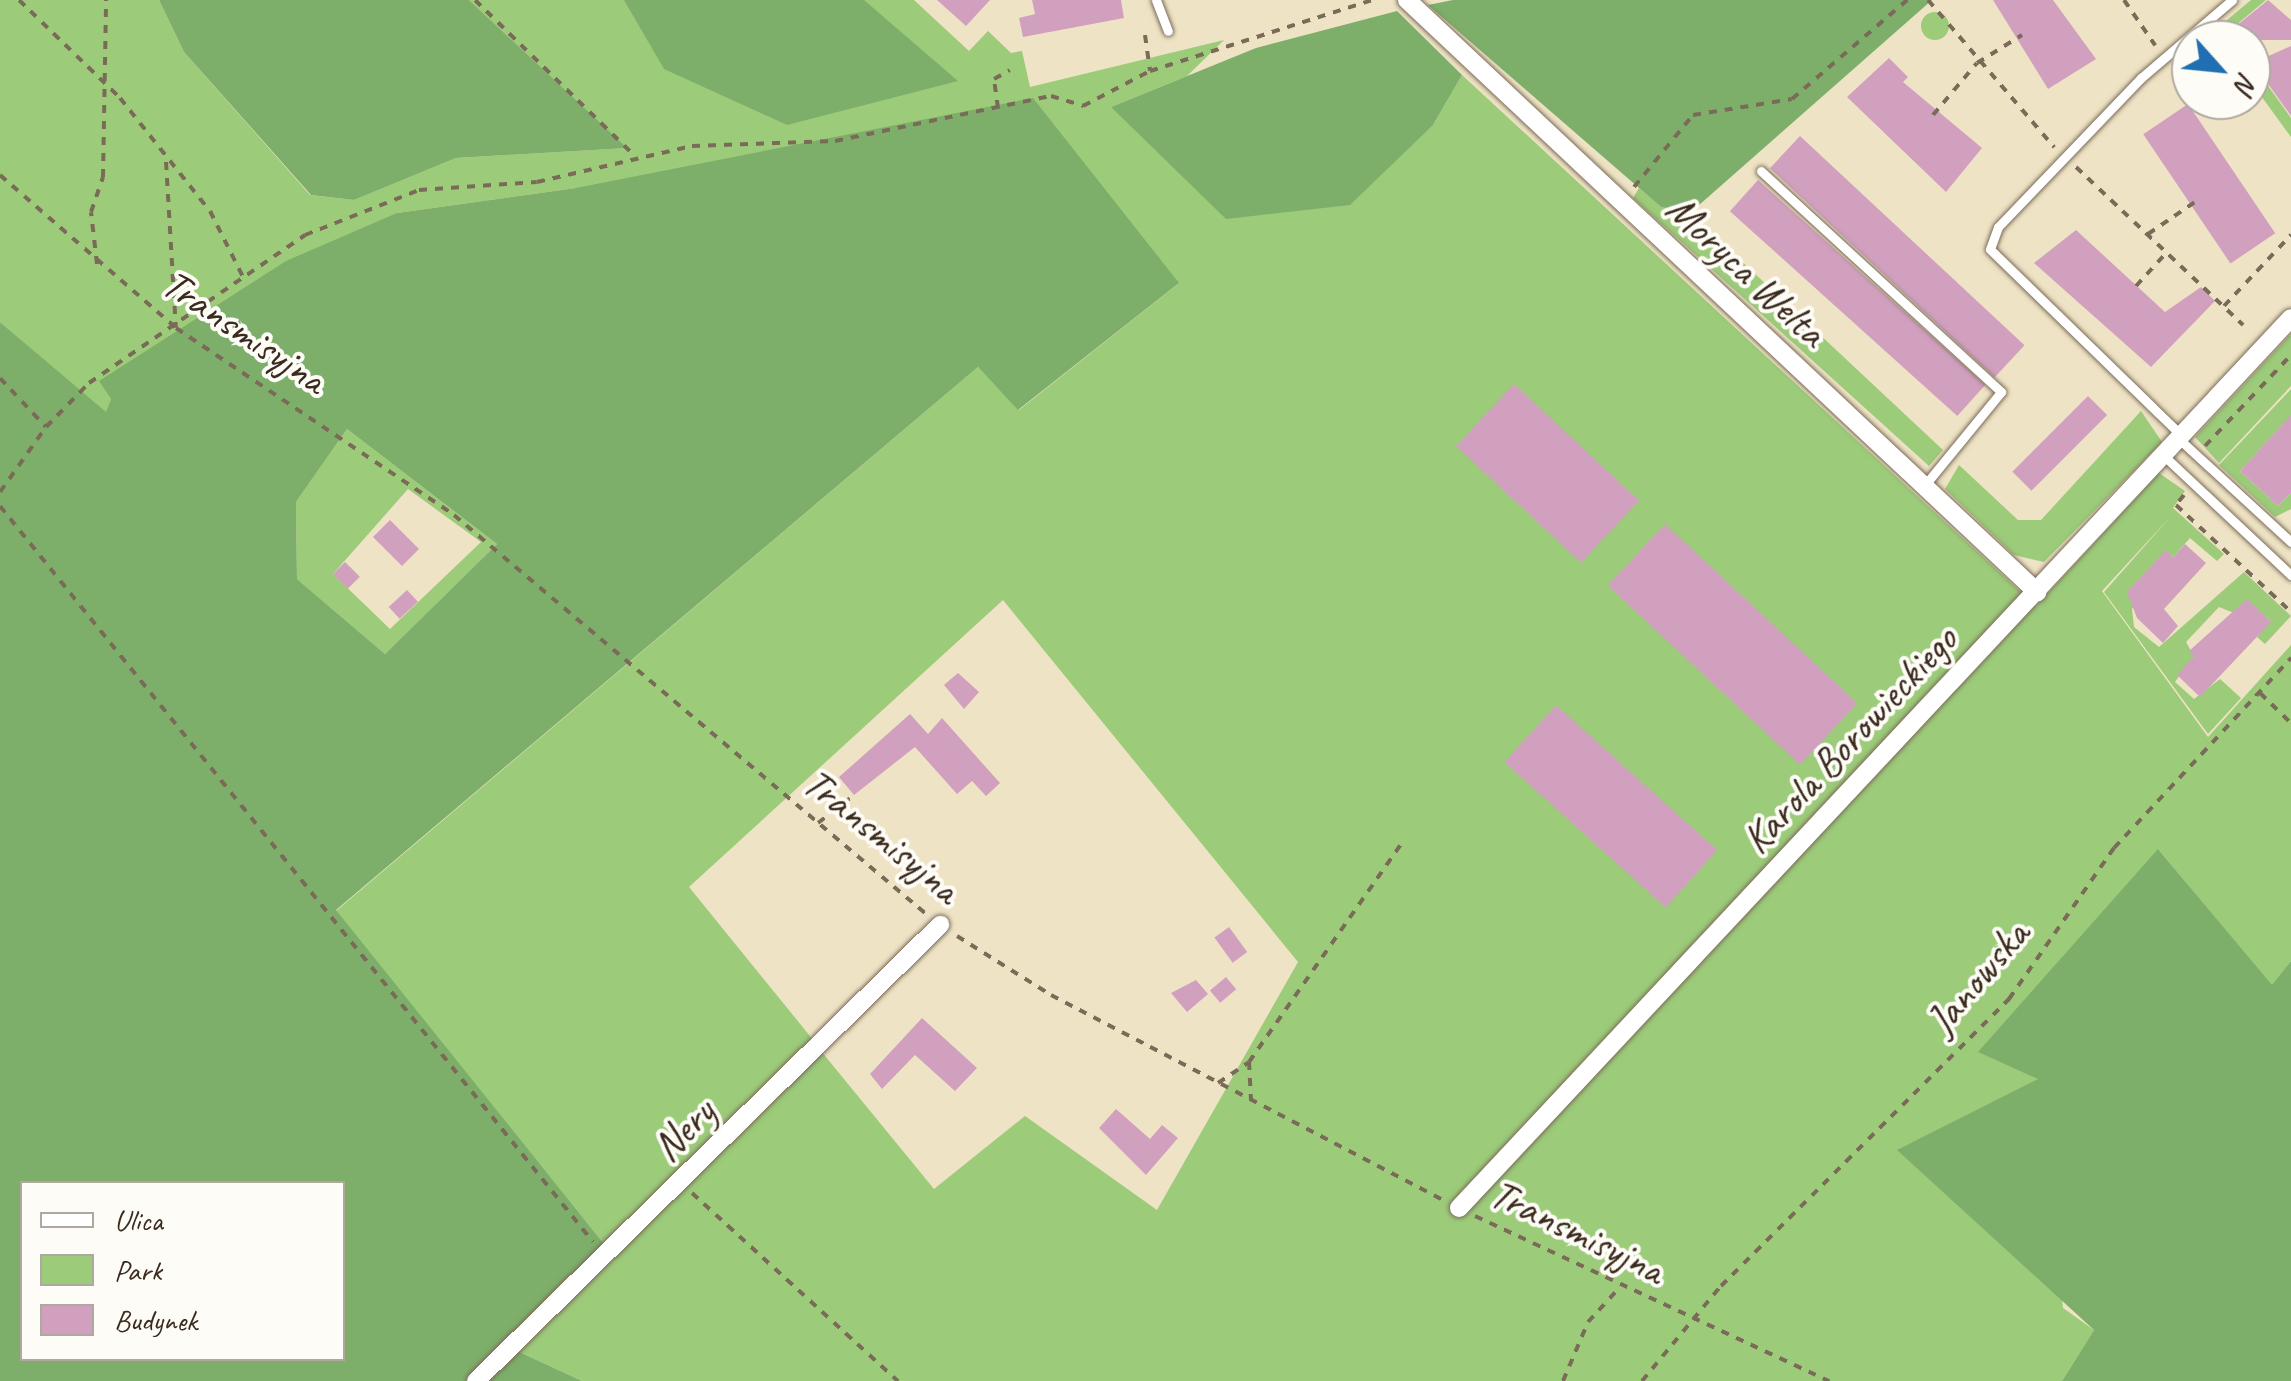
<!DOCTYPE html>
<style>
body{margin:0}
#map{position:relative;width:2291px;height:1381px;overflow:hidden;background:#efe3c5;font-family:Caveat,sans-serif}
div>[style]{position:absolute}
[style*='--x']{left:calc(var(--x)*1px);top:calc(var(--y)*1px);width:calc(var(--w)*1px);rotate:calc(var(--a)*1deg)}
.green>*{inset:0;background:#9ccb7a}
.round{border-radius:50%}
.forest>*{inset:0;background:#7daf6a}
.building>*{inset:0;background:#d1a0bf;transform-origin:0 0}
.path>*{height:4px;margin-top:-2px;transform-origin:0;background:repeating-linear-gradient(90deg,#7a6b58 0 8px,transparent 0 16px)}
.roads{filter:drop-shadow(0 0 2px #7a6b58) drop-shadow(0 0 2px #7a6b58)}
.service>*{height:9px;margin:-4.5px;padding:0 4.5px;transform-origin:4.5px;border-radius:4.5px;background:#fff}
.minor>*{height:18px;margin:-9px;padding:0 9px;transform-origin:9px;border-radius:9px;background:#fff}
span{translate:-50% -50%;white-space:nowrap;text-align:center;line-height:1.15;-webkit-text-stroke:8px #fdfcf7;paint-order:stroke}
.street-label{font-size:42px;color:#3b2a1e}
.legend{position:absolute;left:20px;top:1181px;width:325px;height:180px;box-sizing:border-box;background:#fdfcf7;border:2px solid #afa8a0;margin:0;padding:12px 18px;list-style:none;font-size:30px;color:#3b2a1e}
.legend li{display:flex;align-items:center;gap:20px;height:50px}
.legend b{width:50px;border:2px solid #afa8a0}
.north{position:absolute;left:2171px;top:20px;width:100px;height:100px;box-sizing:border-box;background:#fdfcf7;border:2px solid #afa8a0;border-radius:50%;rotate:117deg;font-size:28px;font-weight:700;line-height:40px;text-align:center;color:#3b2a1e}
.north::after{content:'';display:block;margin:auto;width:35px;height:45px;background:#1f6fb2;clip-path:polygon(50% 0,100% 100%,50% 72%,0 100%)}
</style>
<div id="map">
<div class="green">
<div style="clip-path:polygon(0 0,159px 0,184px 52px,310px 195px,354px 200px,456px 158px,626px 148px,469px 0,914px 0,969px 51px,988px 31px,1011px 53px,1022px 51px,1030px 87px,1224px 40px,1187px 76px,1111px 107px,1433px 125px,1462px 75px,2036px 606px,2159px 473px,2185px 491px,2173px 508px,2224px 554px,2217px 561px,2190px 538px,2173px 557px,2166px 551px,2132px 609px,2134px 627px,2159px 647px,2244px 572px,2291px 616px,2265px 644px,2257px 637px,2270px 621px,2247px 600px,2234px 613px,2219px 607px,2186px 642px,2194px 656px,2175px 682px,2194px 699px,2220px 679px,2241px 698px,2208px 734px,2104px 592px,2173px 514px,2102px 591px,2208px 737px,2291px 645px,2291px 961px,2272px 986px,2159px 850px,1979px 1052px,2039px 1078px,2063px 1308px,2094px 1330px,2062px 1381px,582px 1381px,515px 1350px,821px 1051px,934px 1189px,1025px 1116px,1157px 1210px,1298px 962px,1003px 600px,689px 887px,814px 1041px,608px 1249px,336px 911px,978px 367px,1019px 410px,1178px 284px,576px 188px,397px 213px,100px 381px,111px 399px,106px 413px,0 322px)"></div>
<div style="clip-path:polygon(2251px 0,2266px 0,2229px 31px,2235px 40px,2220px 40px,2214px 31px)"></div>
<div class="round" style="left:1921px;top:12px;width:28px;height:28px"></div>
<div style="clip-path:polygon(2251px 62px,2291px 118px,2291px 137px,2251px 82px)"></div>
<div style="clip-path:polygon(1639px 188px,1661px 207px,1690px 213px,1943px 450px,1929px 466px,1633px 198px)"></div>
<div style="clip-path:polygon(2291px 334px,2291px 386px,2219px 463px,2195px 437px)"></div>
<div style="clip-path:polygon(2291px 389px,2291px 429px,2283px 424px,2240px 471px,2278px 506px,2291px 493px,2291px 509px,2275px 517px,2219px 465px)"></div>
<div style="clip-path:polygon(2141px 411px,2162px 442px,2044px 562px,2014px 555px,1945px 489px,1959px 465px,2018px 520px,2041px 520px)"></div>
<div style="clip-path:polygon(evenodd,347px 429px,497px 544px,385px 654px,297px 579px,296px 502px,347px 429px,408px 489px,481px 542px,390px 629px,333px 574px,408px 489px)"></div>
</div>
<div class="forest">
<div style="clip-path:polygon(159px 0,469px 0,627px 148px,456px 158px,354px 200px,311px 195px,184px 52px)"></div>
<div style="clip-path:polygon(624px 0,864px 0,958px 81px,787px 125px,664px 69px)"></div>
<div style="clip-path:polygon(1453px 0,1932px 0,1690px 213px,1661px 207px,1428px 5px)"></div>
<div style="clip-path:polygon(1397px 11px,1462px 75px,1433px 125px,1350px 205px,1226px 219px,1111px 107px,1256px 48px)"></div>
<div style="clip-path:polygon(evenodd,1033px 98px,1179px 283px,1018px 410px,978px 367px,336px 910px,608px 1249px,467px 1381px,0 1381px,0 322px,106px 412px,111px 399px,99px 381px,286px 261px,397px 213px,576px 188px,1033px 98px,347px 429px,497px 544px,385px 654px,297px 579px,296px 502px,347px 429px,1033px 98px,22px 1184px,342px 1184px,342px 1358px,22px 1358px,22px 1184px)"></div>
<div style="clip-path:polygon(2158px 849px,2272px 985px,2291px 961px,2291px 1381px,2062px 1381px,2094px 1330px,1897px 1150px,2038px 1079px,1978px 1052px)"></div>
<div style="clip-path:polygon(515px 1350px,582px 1381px,483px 1381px)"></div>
</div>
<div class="building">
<div style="clip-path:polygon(937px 0,990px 0,966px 26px)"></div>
<div style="clip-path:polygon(1032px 0,1121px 0,1124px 18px,1023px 37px,1019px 18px,1035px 14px)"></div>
<div style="clip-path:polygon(1993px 0,2053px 0,2096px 59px,2048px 89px)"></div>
<div style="clip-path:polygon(2268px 0,2291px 20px,2291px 40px,2219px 40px)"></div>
<div style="clip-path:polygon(2291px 46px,2291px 116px,2253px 63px)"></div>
<div style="clip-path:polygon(1889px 58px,1908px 77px,1903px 82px,1982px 148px,1946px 192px,1847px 97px)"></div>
<div style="left:2188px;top:104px;width:156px;height:54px;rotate:56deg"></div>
<div style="left:1800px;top:136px;width:307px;height:44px;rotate:43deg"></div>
<div style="left:1758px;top:180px;width:306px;height:42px;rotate:42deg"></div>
<div style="clip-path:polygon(2076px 230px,2165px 312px,2201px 287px,2215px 301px,2151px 367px,2034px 263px)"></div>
<div style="left:1514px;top:384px;width:171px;height:85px;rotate:43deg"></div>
<div style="left:2088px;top:396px;width:27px;height:107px;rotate:45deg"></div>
<div style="clip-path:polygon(2291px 415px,2291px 493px,2278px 506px,2240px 471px)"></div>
<div style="left:390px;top:520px;width:41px;height:24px;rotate:45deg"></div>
<div style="left:1665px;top:524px;width:263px;height:84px;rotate:43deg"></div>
<div style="clip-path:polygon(2185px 544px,2206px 563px,2164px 609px,2178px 626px,2163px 643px,2137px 618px,2127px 592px,2166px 550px,2173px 557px)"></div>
<div style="left:345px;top:562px;width:21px;height:17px;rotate:45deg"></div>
<div style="left:407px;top:590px;width:16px;height:25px;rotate:47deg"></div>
<div style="clip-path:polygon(2247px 599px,2271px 622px,2200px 697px,2177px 675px,2194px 656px,2189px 651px)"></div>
<div style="clip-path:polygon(958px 673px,979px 692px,964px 709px,944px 685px)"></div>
<div style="left:1556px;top:705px;width:217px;height:77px;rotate:42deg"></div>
<div style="clip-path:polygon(910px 714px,928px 734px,942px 718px,1000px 783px,986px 796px,972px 781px,957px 794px,915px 747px,854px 795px,839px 777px)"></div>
<div style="left:1229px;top:927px;width:31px;height:18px;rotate:54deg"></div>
<div style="left:1226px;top:977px;width:16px;height:21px;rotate:50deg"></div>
<div style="clip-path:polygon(1196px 980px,1208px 994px,1187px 1012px,1171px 993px)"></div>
<div style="clip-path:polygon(922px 1018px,977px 1068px,955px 1091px,915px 1055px,882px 1089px,870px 1074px)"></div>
<div style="clip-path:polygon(1116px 1109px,1150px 1139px,1162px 1125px,1178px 1138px,1146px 1175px,1099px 1128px)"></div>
</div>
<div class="path">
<div style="--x:19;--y:0;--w:141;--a:44.1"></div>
<div style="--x:120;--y:98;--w:144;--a:51.5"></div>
<div style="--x:210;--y:211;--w:74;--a:63.4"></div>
<div style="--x:475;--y:0;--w:223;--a:44.3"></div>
<div style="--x:1928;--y:0;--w:194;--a:49.4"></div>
<div style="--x:2124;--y:0;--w:55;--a:55.4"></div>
<div style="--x:1145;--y:35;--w:36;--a:82"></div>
<div style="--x:998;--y:108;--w:29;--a:-98"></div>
<div style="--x:994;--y:79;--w:18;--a:-29"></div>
<div style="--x:1933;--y:115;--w:68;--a:-49.8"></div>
<div style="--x:1977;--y:63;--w:53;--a:-31.9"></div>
<div style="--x:166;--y:162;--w:166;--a:86.6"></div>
<div style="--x:2076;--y:167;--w:230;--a:43.4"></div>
<div style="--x:0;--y:175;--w:233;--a:41"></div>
<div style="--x:176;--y:328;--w:335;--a:33.9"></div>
<div style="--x:454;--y:515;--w:617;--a:40.2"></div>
<div style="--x:1634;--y:187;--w:93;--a:-50.7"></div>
<div style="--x:1693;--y:115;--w:100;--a:-9.2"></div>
<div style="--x:1792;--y:99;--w:152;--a:-40.7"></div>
<div style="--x:2148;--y:234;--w:57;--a:-34.2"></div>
<div style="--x:97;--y:264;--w:52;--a:-96.6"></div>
<div style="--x:91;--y:212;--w:37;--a:-71"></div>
<div style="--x:103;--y:177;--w:177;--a:-89"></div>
<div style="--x:2136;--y:286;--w:46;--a:-47.6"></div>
<div style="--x:2224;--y:306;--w:98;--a:-46.7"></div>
<div style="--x:0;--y:378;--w:67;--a:46.8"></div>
<div style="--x:46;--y:427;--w:62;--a:-45.7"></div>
<div style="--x:89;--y:383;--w:262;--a:-34.4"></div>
<div style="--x:305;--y:235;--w:123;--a:-21.5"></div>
<div style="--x:419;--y:190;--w:118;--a:-3.9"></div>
<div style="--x:537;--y:182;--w:159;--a:-13.1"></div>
<div style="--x:692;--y:146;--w:143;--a:-2"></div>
<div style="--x:835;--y:141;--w:221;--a:-11.8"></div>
<div style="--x:1051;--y:96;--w:34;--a:17"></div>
<div style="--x:1083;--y:106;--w:76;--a:-27.6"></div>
<div style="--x:1150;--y:71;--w:233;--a:-17.7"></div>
<div style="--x:2205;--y:446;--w:125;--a:-46.6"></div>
<div style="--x:0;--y:492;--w:80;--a:-54.7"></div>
<div style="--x:2184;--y:495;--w:13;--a:129"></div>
<div style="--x:2176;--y:505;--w:157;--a:42.9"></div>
<div style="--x:0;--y:506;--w:945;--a:51.14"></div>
<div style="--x:2260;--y:693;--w:43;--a:44.1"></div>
<div style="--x:818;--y:823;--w:46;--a:-37.9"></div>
<div style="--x:957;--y:936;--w:111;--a:32.1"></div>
<div style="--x:1051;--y:995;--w:445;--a:27.6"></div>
<div style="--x:1249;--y:1062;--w:38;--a:87"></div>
<div style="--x:1218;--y:1083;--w:37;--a:-34"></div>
<div style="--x:1249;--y:1062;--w:267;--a:-55.1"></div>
<div style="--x:692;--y:1193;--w:279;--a:42.4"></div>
<div style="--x:1475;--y:1216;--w:391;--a:25"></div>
<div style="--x:1563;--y:1381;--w:64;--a:-67"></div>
<div style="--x:1588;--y:1322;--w:47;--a:-47.6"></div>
<div style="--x:1642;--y:1381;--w:124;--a:-50.3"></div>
<div style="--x:1721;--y:1286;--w:407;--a:-44.9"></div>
<div style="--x:2009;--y:999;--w:184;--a:-55.2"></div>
<div style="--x:2114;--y:848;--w:260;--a:-47"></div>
</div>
<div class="roads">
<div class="service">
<div style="--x:1156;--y:0;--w:33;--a:69"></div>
<div style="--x:1761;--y:171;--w:326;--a:42.6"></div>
<div style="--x:2001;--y:392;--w:122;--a:129.3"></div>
<div style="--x:2180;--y:434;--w:265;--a:-135.8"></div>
<div style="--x:1990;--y:249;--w:23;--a:-70"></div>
<div style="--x:1998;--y:227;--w:207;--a:-46.2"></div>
<div style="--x:2141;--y:78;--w:120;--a:-40.6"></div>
<div style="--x:2179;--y:439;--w:152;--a:42.6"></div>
<div style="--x:2162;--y:454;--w:177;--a:43.2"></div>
</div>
<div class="minor">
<div style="--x:1407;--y:0;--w:865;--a:43.22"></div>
<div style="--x:1459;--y:1208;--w:1218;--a:-46.93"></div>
<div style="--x:476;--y:1381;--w:651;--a:-44.5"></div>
</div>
</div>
<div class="street-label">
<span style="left:1746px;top:271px;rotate:43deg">Moryca Welta</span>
<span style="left:244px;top:332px;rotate:34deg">Transmisyjna</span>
<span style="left:1850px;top:740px;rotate:-47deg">Karola Borowieckiego</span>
<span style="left:881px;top:836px;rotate:39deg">Transmisyjna</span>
<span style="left:1978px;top:978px;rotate:-50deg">Janowska</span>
<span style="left:684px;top:1130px;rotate:-45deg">Nery</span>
<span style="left:1577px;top:1232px;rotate:26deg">Transmisyjna</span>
</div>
<ul class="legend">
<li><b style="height:12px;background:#fff"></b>Ulica</li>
<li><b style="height:28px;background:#9ccb7a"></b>Park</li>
<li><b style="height:28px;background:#d1a0bf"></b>Budynek</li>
</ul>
<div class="north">N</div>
</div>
